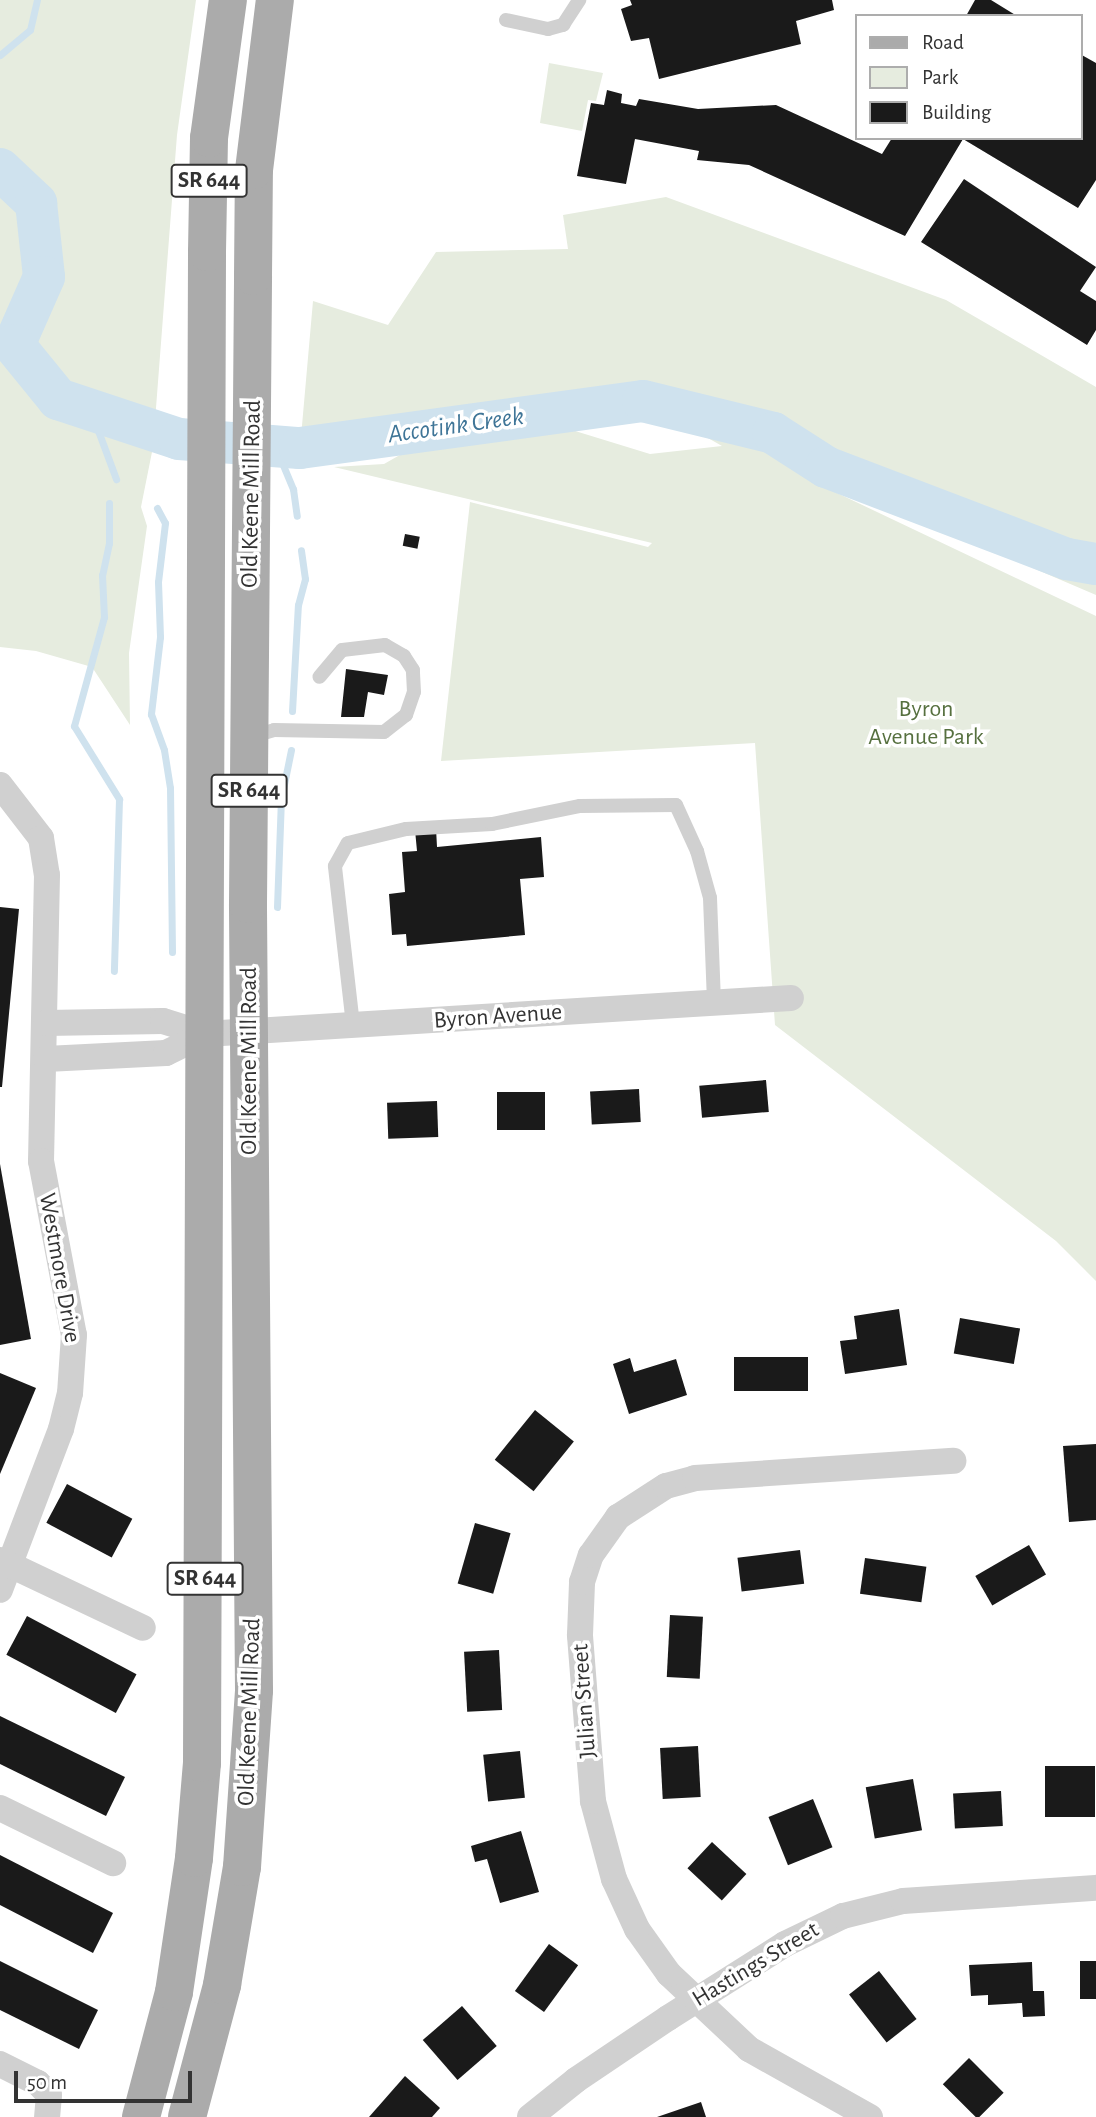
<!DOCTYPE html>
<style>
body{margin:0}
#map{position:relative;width:1096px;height:2117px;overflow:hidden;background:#fff;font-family:"Alegreya Sans",sans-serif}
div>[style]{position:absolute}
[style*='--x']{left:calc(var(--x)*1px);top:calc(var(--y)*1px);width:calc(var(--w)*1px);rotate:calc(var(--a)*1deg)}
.green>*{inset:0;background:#e6ecdf}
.stream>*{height:7px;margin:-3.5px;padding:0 3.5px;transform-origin:3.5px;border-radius:3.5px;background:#cfe2ee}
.river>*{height:42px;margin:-21px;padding:0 21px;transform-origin:21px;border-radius:21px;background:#cfe2ee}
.building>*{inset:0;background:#1a1a1a;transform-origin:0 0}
.lane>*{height:14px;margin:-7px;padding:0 7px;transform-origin:7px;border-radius:7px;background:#d0d0d0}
.street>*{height:26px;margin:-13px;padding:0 13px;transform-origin:13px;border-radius:13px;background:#d0d0d0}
.primary>*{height:38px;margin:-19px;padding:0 19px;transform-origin:19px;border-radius:19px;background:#ababab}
span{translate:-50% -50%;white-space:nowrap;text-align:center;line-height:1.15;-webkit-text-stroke:7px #fff;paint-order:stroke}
.shield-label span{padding:2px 5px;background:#fff;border:2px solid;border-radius:5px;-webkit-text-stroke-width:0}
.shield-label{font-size:23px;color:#333;font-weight:700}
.street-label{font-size:24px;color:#333}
.park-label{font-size:24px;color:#56703f}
.water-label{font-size:26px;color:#3f7597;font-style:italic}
.legend{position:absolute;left:855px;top:14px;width:228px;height:126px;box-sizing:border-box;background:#fff;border:2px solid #adadad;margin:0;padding:9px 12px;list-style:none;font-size:21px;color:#333}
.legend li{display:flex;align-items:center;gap:14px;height:35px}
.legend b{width:35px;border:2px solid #adadad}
.scale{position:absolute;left:14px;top:2071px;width:178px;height:32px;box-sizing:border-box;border:4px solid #333;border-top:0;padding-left:9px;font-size:21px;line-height:24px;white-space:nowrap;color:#333;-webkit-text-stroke:5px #fff;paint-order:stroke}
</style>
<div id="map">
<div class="green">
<div style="clip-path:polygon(0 0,196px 0,177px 135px,153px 447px,141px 507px,147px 526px,129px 653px,130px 725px,92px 667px,36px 651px,0 647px)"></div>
<div style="clip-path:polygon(549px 63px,603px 73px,596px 101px,588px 100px,582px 131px,540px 123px)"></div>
<div style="clip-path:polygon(evenodd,666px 197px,946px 300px,1096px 387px,1096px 595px,858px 493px,816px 483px,1096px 616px,1096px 1281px,1056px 1241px,775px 1025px,755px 743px,441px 761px,470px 502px,648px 547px,652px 543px,334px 467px,384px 464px,435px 435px,300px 448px,313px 301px,388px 325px,436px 252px,568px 249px,563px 215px,666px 197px,643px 401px,722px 446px,650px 454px,510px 411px,643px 401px)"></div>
</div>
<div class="stream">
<div style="--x:0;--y:55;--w:39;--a:-40"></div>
<div style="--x:30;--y:30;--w:31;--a:-77"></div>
<div style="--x:90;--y:409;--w:75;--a:69.6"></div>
<div style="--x:275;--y:446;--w:47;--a:67.3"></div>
<div style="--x:293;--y:489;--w:27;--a:82"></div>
<div style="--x:109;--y:503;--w:40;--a:90"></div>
<div style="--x:109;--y:543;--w:33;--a:102"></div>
<div style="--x:102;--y:575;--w:42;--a:87.3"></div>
<div style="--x:104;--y:617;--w:113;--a:105.4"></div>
<div style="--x:74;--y:726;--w:86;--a:58.3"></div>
<div style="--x:119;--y:799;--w:172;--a:91.7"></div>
<div style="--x:157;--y:508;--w:17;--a:62"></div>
<div style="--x:165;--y:523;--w:59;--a:96.8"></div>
<div style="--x:158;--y:582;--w:55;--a:87.9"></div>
<div style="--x:160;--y:637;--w:78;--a:96.7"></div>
<div style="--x:151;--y:714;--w:38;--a:70"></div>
<div style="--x:164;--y:750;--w:38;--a:81"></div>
<div style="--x:170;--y:788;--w:164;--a:89.3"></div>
<div style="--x:292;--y:711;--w:106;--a:-86.8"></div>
<div style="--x:298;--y:605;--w:27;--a:-75"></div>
<div style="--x:305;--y:579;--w:29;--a:-98"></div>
<div style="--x:277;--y:907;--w:108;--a:-87.9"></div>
<div style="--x:281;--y:799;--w:50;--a:-78.5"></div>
</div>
<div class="river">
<div style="--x:0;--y:169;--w:50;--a:43.4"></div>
<div style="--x:36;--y:203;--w:74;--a:83.8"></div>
<div style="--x:44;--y:277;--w:74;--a:113.8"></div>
<div style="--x:14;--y:345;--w:70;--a:50.8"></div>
<div style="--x:58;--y:399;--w:127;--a:18.3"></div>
<div style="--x:179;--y:439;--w:121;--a:4.3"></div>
<div style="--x:300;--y:448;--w:346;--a:-7.8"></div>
<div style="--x:643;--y:401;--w:134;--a:13.8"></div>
<div style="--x:773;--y:433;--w:63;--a:32.7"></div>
<div style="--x:826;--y:467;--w:258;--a:20.9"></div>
<div style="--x:1067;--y:559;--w:29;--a:10"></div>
</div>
<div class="building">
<div style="clip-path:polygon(630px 0,832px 0,834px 10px,796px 21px,801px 44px,659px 79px,649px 38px,631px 41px,621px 9px,632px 5px)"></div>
<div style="clip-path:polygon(975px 0,991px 0,1017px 16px,966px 16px)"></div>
<div style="clip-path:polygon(1080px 54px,1096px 63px,1096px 180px,1078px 208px,963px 139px,905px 236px,749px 165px,697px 160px,699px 151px,635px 139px,626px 184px,577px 176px,591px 103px,604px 105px,607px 90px,622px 94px,621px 103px,636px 106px,639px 99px,698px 109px,776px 105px,882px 154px,892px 138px,1080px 138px)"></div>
<div style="clip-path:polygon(964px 179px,1096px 267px,1080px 291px,1096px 301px,1096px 330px,1087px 345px,921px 242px)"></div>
<div style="left:405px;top:534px;width:15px;height:12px;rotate:11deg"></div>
<div style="clip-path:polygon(346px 669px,388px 675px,384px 695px,368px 692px,364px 717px,341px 717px)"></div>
<div style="clip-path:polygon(436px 828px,437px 847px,541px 837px,544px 877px,520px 879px,525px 935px,407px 946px,406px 934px,392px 935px,389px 894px,405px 892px,402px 852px,417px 851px,415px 830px)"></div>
<div style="clip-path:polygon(0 907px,19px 909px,2px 1087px,0 1087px)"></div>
<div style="left:766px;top:1080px;width:32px;height:67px;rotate:85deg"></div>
<div style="left:639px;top:1089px;width:33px;height:49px;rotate:87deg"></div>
<div style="left:545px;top:1092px;width:38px;height:48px;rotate:90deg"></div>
<div style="left:437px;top:1101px;width:36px;height:50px;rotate:88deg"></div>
<div style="clip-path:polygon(0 1164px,31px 1339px,0 1345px)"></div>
<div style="clip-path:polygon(899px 1309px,907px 1365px,845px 1374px,840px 1341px,857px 1339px,854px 1316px)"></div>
<div style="left:960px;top:1318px;width:61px;height:36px;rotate:10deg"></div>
<div style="left:808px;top:1357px;width:34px;height:74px;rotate:90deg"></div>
<div style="clip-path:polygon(630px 1358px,634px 1372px,676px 1359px,687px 1395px,629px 1414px,613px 1364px)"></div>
<div style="clip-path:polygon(0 1373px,36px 1388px,0 1474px)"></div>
<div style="left:535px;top:1410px;width:50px;height:64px;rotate:39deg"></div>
<div style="clip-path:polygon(1096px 1444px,1096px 1520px,1069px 1522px,1063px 1446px)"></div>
<div style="left:67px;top:1484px;width:74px;height:44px;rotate:28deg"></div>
<div style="left:475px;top:1523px;width:37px;height:63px;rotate:16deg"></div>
<div style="left:1029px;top:1545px;width:34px;height:62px;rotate:60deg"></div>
<div style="left:800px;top:1550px;width:34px;height:63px;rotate:83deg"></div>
<div style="left:865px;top:1558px;width:62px;height:36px;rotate:8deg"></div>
<div style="left:670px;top:1615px;width:33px;height:62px;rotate:3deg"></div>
<div style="left:27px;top:1616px;width:124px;height:44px;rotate:28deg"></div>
<div style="left:499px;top:1650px;width:60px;height:35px;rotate:87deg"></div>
<div style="clip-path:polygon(0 1716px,125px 1777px,106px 1816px,0 1764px)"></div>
<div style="left:698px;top:1746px;width:51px;height:38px;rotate:87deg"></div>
<div style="left:520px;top:1751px;width:47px;height:37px;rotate:84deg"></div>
<div style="left:1045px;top:1766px;width:50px;height:51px"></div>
<div style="left:913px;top:1779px;width:52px;height:48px;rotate:80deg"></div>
<div style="left:1001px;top:1791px;width:35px;height:48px;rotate:87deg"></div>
<div style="left:813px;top:1799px;width:52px;height:48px;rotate:68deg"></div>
<div style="clip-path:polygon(521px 1831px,539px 1892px,500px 1903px,487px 1859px,475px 1862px,471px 1846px)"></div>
<div style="left:712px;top:1842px;width:47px;height:36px;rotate:43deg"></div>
<div style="clip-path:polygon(0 1855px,113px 1913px,93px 1953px,0 1905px)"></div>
<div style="left:549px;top:1944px;width:36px;height:58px;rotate:36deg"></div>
<div style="clip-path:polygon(0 1961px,98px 2010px,79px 2049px,0 2010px)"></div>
<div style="left:1080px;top:1961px;width:16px;height:38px"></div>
<div style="clip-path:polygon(1032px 1962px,1033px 1991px,1044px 1991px,1045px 2016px,1023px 2017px,1022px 2003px,988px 2005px,988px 1995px,971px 1996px,969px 1965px)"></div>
<div style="left:879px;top:1971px;width:61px;height:38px;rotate:52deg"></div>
<div style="left:462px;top:2006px;width:53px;height:52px;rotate:49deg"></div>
<div style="left:969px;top:2058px;width:49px;height:37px;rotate:45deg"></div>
<div style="clip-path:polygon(405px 2076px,440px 2108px,432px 2117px,369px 2117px)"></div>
<div style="clip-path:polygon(701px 2102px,706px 2117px,657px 2117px)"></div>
</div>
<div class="lane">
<div style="--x:506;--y:20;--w:43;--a:12.1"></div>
<div style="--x:548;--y:29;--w:16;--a:-15"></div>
<div style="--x:563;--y:25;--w:30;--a:-57"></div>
<div style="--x:250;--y:737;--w:25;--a:-16"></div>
<div style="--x:274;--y:730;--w:110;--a:1"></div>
<div style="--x:384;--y:732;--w:28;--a:-38"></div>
<div style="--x:406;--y:715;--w:24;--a:-71"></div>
<div style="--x:414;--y:692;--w:22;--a:-93"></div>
<div style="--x:413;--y:670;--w:17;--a:-123"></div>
<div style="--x:404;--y:656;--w:22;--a:-150"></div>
<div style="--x:385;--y:645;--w:43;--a:173.4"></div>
<div style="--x:342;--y:650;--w:35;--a:130"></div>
<div style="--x:353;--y:1025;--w:160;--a:-96.5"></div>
<div style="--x:335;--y:866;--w:26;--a:-61"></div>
<div style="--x:348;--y:843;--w:60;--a:-13.6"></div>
<div style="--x:406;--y:829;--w:86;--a:-3.3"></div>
<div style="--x:492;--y:824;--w:90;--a:-11.6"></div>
<div style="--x:580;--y:806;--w:96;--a:-0.6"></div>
<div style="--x:676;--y:805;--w:51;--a:65.5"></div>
<div style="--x:697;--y:851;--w:49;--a:74.5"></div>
<div style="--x:710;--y:898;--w:105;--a:87.8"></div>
</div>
<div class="street">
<div style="--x:0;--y:785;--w:67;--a:52.3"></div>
<div style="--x:41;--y:838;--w:37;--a:81"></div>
<div style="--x:47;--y:875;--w:286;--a:91.2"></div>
<div style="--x:41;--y:1161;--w:177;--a:79.3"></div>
<div style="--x:74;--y:1335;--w:58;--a:93.9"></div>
<div style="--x:70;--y:1393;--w:37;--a:104"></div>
<div style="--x:61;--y:1429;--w:172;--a:110.8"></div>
<div style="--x:46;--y:1023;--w:117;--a:-1"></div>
<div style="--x:163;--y:1021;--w:44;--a:17.2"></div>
<div style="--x:46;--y:1059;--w:120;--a:-2.9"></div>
<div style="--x:166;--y:1053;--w:43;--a:-26"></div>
<div style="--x:205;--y:1034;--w:587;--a:-3.52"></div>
<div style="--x:0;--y:1560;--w:158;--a:25.4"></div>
<div style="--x:0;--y:1808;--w:126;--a:26"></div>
<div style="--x:0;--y:2064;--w:42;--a:26.6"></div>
<div style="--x:38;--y:2083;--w:16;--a:47"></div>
<div style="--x:49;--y:2095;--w:22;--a:95"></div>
<div style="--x:530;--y:2117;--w:59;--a:-38.8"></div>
<div style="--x:576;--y:2080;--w:111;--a:-34"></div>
<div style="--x:668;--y:2018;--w:138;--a:-32.3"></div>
<div style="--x:785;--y:1944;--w:64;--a:-25.8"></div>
<div style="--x:843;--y:1916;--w:62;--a:-14"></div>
<div style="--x:903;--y:1901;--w:193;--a:-3.9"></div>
<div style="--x:870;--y:2117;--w:139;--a:-150.7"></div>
<div style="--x:749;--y:2049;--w:110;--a:-136.8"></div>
<div style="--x:669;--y:1974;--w:55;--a:-125.4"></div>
<div style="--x:637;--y:1929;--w:55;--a:-114.7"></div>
<div style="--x:614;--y:1879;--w:81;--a:-105.1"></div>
<div style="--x:593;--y:1801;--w:167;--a:-94.5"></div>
<div style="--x:580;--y:1635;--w:53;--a:-87.8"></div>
<div style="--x:582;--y:1582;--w:28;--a:-72"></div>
<div style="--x:591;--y:1555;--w:47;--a:-54.6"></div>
<div style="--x:618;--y:1517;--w:57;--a:-32.9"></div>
<div style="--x:666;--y:1486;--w:30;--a:-15"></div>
<div style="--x:695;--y:1478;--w:259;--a:-3.8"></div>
</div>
<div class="primary">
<div style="--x:141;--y:2117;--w:129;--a:-75.2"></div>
<div style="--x:174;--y:1992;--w:135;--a:-81.5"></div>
<div style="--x:194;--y:1858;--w:95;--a:-85.2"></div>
<div style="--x:202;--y:1763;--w:1511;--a:-89.81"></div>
<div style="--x:207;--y:252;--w:114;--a:-89"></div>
<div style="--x:209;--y:138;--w:139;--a:-82.2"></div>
<div style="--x:187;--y:2117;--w:137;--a:-75.1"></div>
<div style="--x:222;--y:1985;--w:120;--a:-80.4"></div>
<div style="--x:242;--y:1867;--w:177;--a:-86.1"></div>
<div style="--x:254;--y:1690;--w:786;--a:-90.44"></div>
<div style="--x:248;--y:904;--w:628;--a:-89.54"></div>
<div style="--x:253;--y:276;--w:106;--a:-89.5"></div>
<div style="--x:254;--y:170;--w:171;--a:-83"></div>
</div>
<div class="shield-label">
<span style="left:209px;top:181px">SR 644</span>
<span style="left:249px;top:791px">SR 644</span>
<span style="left:205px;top:1579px">SR 644</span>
</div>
<div class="street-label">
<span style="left:252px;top:494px;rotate:-89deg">Old Keene Mill Road</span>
<span style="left:498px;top:1017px;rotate:-4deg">Byron Avenue</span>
<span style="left:250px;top:1061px;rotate:-90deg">Old Keene Mill Road</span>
<span style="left:59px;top:1268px;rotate:80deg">Westmore Drive</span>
<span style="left:585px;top:1701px;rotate:-94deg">Julian Street</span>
<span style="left:250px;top:1712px;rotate:-88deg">Old Keene Mill Road</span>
<span style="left:756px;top:1965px;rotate:-31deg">Hastings Street</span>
</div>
<div class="park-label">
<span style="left:926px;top:724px">Byron<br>Avenue Park</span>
</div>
<div class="water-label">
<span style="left:456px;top:426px;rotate:-8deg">Accotink Creek</span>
</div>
<ul class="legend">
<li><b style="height:9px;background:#ababab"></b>Road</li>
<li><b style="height:19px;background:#e6ecdf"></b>Park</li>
<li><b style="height:19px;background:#1a1a1a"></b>Building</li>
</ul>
<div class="scale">50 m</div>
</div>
